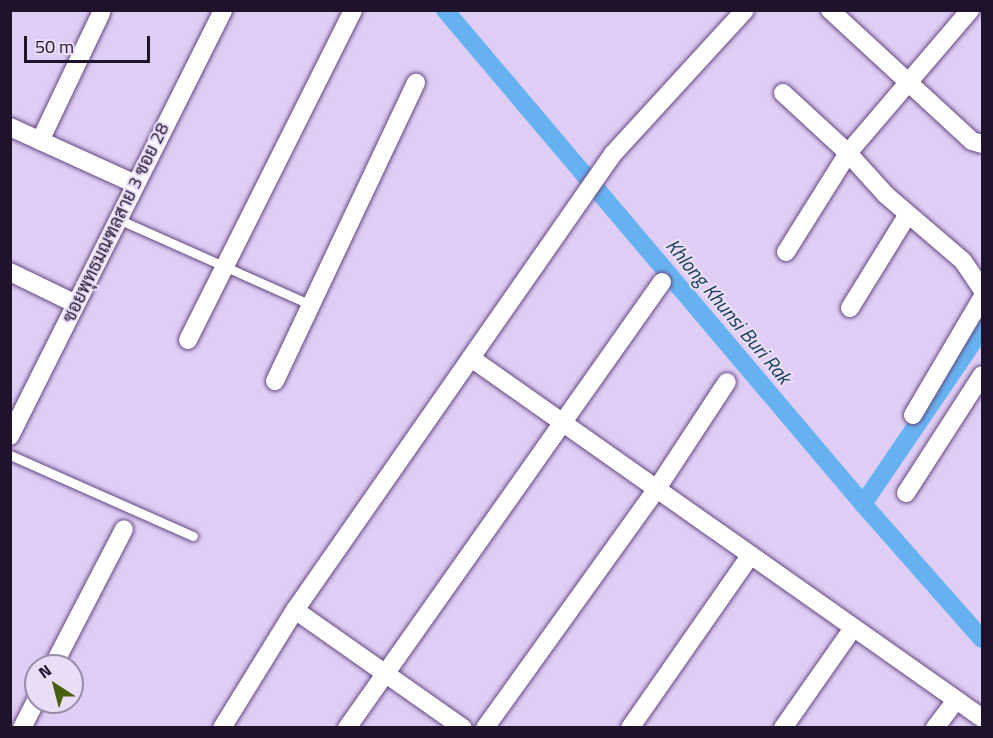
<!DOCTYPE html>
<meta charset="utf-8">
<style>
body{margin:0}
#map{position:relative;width:993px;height:738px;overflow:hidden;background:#dfcdf5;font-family:"Titillium Web",Sarabun,sans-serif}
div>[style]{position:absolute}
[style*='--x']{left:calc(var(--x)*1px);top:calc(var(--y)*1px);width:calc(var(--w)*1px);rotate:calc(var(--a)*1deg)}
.canal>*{height:18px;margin:-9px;padding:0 9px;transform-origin:9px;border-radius:9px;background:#66b2f1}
.roads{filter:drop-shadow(0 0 2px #644781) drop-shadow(0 0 2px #644781)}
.service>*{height:9px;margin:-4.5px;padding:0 4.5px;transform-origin:4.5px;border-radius:4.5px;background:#fff}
.minor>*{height:18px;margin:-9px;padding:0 9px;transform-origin:9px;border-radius:9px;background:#fff}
span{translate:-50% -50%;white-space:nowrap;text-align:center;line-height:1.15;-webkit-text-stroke:4.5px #e9ddf8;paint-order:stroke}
.street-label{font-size:18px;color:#1f132b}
.water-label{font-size:20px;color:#113a5a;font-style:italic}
.frame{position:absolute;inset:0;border:12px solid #1f132b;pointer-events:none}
.north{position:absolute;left:24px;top:654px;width:60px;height:60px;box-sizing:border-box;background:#e9ddf8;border:2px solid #988ca6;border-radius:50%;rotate:324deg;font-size:16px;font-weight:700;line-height:24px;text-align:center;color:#1f132b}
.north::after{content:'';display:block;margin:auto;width:21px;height:27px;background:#49610f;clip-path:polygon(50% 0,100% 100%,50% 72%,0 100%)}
.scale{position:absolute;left:24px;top:36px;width:126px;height:27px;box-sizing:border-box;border:3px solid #1f132b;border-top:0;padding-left:8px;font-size:18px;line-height:21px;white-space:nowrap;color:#1f132b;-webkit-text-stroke:4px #e9ddf8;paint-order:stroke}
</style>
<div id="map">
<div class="canal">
<div style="--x:445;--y:10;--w:647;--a:49.76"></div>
<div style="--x:863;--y:504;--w:180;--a:48.6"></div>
<div style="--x:863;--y:504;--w:212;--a:-55.8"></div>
</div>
<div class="roads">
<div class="service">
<div style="--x:118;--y:219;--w:209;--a:24"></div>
<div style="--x:10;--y:455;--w:200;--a:23.9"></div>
</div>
<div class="minor">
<div style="--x:830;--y:10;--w:193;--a:42.7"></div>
<div style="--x:972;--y:141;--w:10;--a:17"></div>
<div style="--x:783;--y:93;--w:88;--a:42.7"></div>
<div style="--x:848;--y:153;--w:57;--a:47.9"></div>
<div style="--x:886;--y:195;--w:101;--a:40.6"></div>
<div style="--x:963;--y:261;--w:34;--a:56"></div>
<div style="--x:10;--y:127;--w:137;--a:24.5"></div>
<div style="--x:40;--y:141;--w:142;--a:-64.5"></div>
<div style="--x:786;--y:252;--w:117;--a:-57.9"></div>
<div style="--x:848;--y:153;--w:188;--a:-49.5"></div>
<div style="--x:10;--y:272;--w:73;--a:25.9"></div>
<div style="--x:850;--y:308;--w:110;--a:-58.3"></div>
<div style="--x:188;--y:340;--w:369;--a:-63.4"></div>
<div style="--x:471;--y:358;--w:625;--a:35.16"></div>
<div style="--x:275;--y:381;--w:330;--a:-64.7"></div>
<div style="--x:913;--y:415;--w:136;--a:-59.5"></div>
<div style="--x:10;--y:436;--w:476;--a:-63.4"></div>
<div style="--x:906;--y:493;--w:140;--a:-57.2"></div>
<div style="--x:295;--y:610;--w:205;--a:35.1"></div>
<div style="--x:53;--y:666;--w:154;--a:-62.6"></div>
<div style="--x:22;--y:728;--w:31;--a:-63"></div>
<div style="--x:222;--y:728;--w:139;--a:-58.3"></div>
<div style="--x:295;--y:610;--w:556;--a:-55.11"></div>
<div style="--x:613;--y:154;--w:195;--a:-47.5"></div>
<div style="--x:347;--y:728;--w:546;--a:-54.77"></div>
<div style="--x:485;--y:728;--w:293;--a:-54.3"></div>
<div style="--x:656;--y:490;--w:129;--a:-56.7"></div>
<div style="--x:630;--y:728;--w:210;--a:-55.1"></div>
<div style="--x:783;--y:728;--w:122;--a:-55"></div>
<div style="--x:935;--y:728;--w:35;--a:-53"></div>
</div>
</div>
<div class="street-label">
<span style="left:116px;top:223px;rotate:-64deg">ซอยพุทธมณฑลสาย 3 ซอย 28</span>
</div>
<div class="water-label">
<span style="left:729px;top:311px;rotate:50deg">Khlong Khunsi Buri Rak</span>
</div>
<div class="frame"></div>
<div class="north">N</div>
<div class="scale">50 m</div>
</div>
